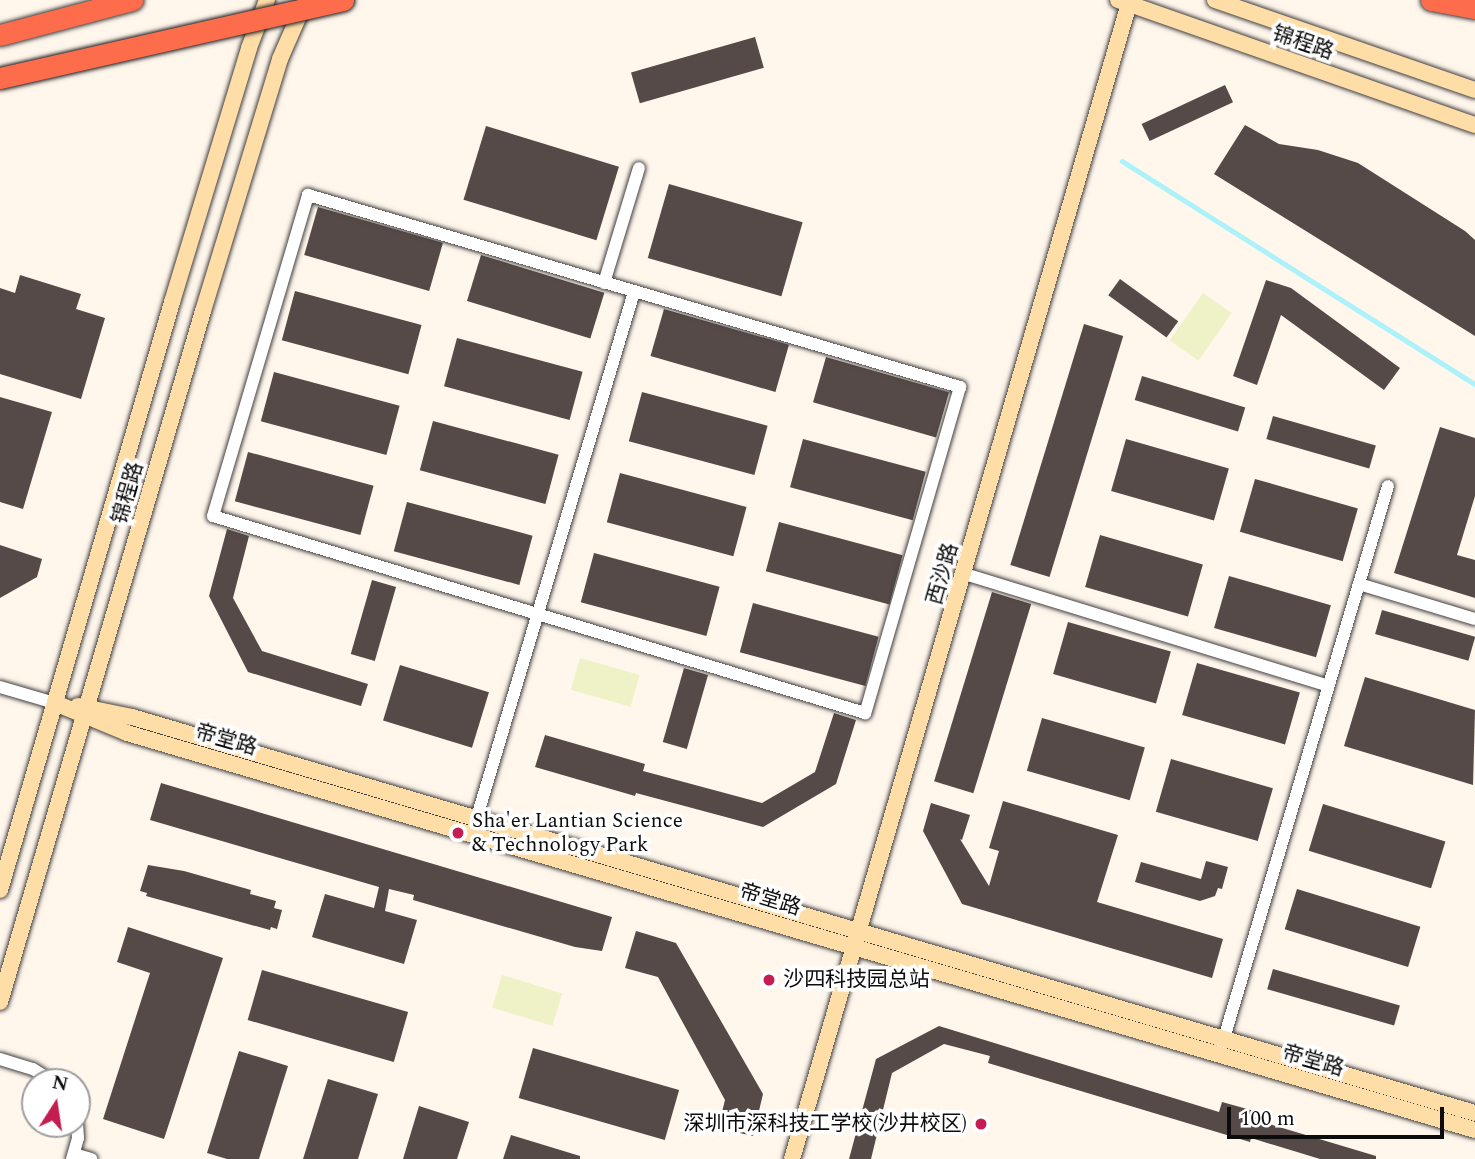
<!DOCTYPE html>
<meta charset="utf-8">
<style>
body{margin:0}
#map{position:relative;width:1475px;height:1159px;overflow:hidden;background:#fff6ec;font-family:Spectral,"Noto Sans SC",serif}
div>[style]{position:absolute}
[style*='--x']{left:calc(var(--x)*1px);top:calc(var(--y)*1px);width:calc(var(--w)*1px);rotate:calc(var(--a)*1deg)}
.pitch>*{inset:0;background:#eff2c6;transform-origin:0 0}
.stream>*{height:4.5px;margin:-2.25px;padding:0 2.25px;transform-origin:2.25px;border-radius:2.25px;background:#adf2fa}
.building>*{inset:0;background:#564a48;transform-origin:0 0}
.roads{filter:drop-shadow(0 0 2px #3f3f3f) drop-shadow(0 0 2px #3f3f3f)}
.street>*{height:12px;margin:-6px;padding:0 6px;transform-origin:6px;border-radius:6px;background:#fff}
.secondary>*{height:16px;margin:-8px;padding:0 8px;transform-origin:8px;border-radius:8px;background:#ffdda7}
.highway>*{height:21px;margin:-10.5px;padding:0 10.5px;transform-origin:10.5px;border-radius:10.5px;background:#fd6d4c}
.bridges{filter:drop-shadow(0 0 2px #1d1d1d) drop-shadow(0 0 2px #1d1d1d)}
.highway-bridge>*{height:21px;margin:-10.5px;padding:0 10.5px;transform-origin:10.5px;border-radius:10.5px;background:#fd6d4c}
.dots>*{width:19px;height:19px;translate:-50% -50%;box-sizing:border-box;border:4px solid #fff;border-radius:50%}
span{translate:-50% -50%;white-space:nowrap;text-align:center;line-height:1.15;-webkit-text-stroke:7px #fff;paint-order:stroke}
.street-label{font-size:21px;color:#0c0c0c}
.poi-label{font-size:21px;color:#0c0c0c}
.left{translate:0 -50%;text-align:left}
.right{translate:-100% -50%;text-align:right}
.north{position:absolute;left:21px;top:1068px;width:70px;height:70px;box-sizing:border-box;background:#fff;border:2px solid #9e9e9e;border-radius:50%;rotate:12deg;font-size:19px;font-weight:700;line-height:28px;text-align:center;color:#0c0c0c}
.north::after{content:'';display:block;margin:auto;width:24px;height:32px;background:#c41d52;clip-path:polygon(50% 0,100% 100%,50% 72%,0 100%)}
.scale{position:absolute;left:1227px;top:1107px;width:217px;height:32px;box-sizing:border-box;border:4px solid #0c0c0c;border-top:0;padding-left:9px;font-size:21px;line-height:24px;white-space:nowrap;color:#0c0c0c;-webkit-text-stroke:5px #fff;paint-order:stroke}
</style>
<div id="map">
<div class="pitch">
<div style="left:1203px;top:293px;width:35px;height:58px;rotate:35deg"></div>
<div style="left:580px;top:658px;width:62px;height:33px;rotate:16deg"></div>
<div style="left:502px;top:975px;width:63px;height:34px;rotate:17deg"></div>
</div>
<div class="stream">
<div style="--x:1122;--y:161;--w:418;--a:32.3"></div>
</div>
<div class="building">
<div style="left:755px;top:37px;width:32px;height:129px;rotate:74deg"></div>
<div style="left:1225px;top:85px;width:19px;height:92px;rotate:65deg"></div>
<div style="clip-path:polygon(1245px 125px,1279px 144px,1318px 150px,1358px 163px,1465px 231px,1475px 240px,1475px 336px,1214px 174px)"></div>
<div style="left:486px;top:126px;width:139px;height:77px;rotate:17deg"></div>
<div style="left:669px;top:184px;width:139px;height:77px;rotate:16deg"></div>
<div style="left:318px;top:207px;width:130px;height:50px;rotate:16deg"></div>
<div style="left:481px;top:255px;width:129px;height:48px;rotate:17deg"></div>
<div style="clip-path:polygon(20px 275px,81px 294px,76px 309px,105px 318px,81px 399px,0 374px,0 288px,15px 293px)"></div>
<div style="left:1120px;top:279px;width:72px;height:20px;rotate:36deg"></div>
<div style="clip-path:polygon(1266px 280px,1291px 288px,1400px 368px,1384px 390px,1281px 315px,1257px 385px,1233px 376px)"></div>
<div style="left:295px;top:291px;width:131px;height:51px;rotate:15deg"></div>
<div style="left:664px;top:309px;width:130px;height:49px;rotate:16deg"></div>
<div style="left:1084px;top:324px;width:41px;height:252px;rotate:17deg"></div>
<div style="left:457px;top:338px;width:130px;height:50px;rotate:15deg"></div>
<div style="left:826px;top:357px;width:128px;height:47px;rotate:16deg"></div>
<div style="left:274px;top:372px;width:130px;height:51px;rotate:15deg"></div>
<div style="left:1142px;top:376px;width:108px;height:25px;rotate:17deg"></div>
<div style="left:642px;top:392px;width:130px;height:51px;rotate:15deg"></div>
<div style="clip-path:polygon(0 397px,52px 412px,23px 509px,0 502px)"></div>
<div style="left:1273px;top:416px;width:107px;height:24px;rotate:16deg"></div>
<div style="left:433px;top:421px;width:130px;height:51px;rotate:15deg"></div>
<div style="clip-path:polygon(1440px 427px,1475px 438px,1475px 496px,1457px 555px,1475px 560px,1475px 598px,1394px 573px)"></div>
<div style="left:803px;top:439px;width:127px;height:50px;rotate:15deg"></div>
<div style="left:1126px;top:439px;width:107px;height:54px;rotate:16deg"></div>
<div style="left:248px;top:452px;width:130px;height:51px;rotate:15deg"></div>
<div style="left:620px;top:473px;width:131px;height:51px;rotate:15deg"></div>
<div style="left:1255px;top:479px;width:107px;height:55px;rotate:16deg"></div>
<div style="left:407px;top:502px;width:130px;height:51px;rotate:15deg"></div>
<div style="left:779px;top:522px;width:128px;height:51px;rotate:15deg"></div>
<div style="clip-path:polygon(227px 529px,249px 536px,233px 598px,262px 651px,368px 684px,361px 706px,248px 672px,209px 596px)"></div>
<div style="left:1100px;top:535px;width:107px;height:54px;rotate:16deg"></div>
<div style="clip-path:polygon(0 545px,42px 559px,37px 577px,0 598px)"></div>
<div style="left:594px;top:553px;width:130px;height:51px;rotate:15deg"></div>
<div style="left:1229px;top:576px;width:106px;height:54px;rotate:16deg"></div>
<div style="left:372px;top:580px;width:25px;height:77px;rotate:16deg"></div>
<div style="left:992px;top:592px;width:41px;height:198px;rotate:17deg"></div>
<div style="left:753px;top:603px;width:130px;height:51px;rotate:15deg"></div>
<div style="left:1382px;top:610px;width:97px;height:25px;rotate:16deg"></div>
<div style="left:1068px;top:622px;width:107px;height:54px;rotate:16deg"></div>
<div style="left:1197px;top:663px;width:107px;height:54px;rotate:16deg"></div>
<div style="left:400px;top:665px;width:93px;height:58px;rotate:17deg"></div>
<div style="left:684px;top:668px;width:25px;height:77px;rotate:16deg"></div>
<div style="clip-path:polygon(1365px 677px,1475px 710px,1473px 785px,1344px 746px)"></div>
<div style="clip-path:polygon(834px 713px,856px 720px,836px 784px,763px 827px,636px 793px,635px 796px,535px 767px,545px 735px,645px 764px,643px 771px,762px 803px,815px 772px)"></div>
<div style="left:1042px;top:718px;width:107px;height:55px;rotate:16deg"></div>
<div style="left:1171px;top:759px;width:106px;height:55px;rotate:16deg"></div>
<div style="clip-path:polygon(161px 783px,612px 917px,602px 951px,575px 947px,413px 900px,414px 895px,389px 889px,385px 911px,417px 920px,404px 964px,312px 937px,325px 894px,374px 908px,379px 887px,150px 820px)"></div>
<div style="clip-path:polygon(1003px 801px,1118px 835px,1097px 902px,1223px 939px,1212px 978px,962px 904px,923px 831px,931px 803px,970px 815px,962px 840px,960px 839px,989px 886px,999px 851px,989px 848px)"></div>
<div style="left:1323px;top:804px;width:128px;height:49px;rotate:17deg"></div>
<div style="clip-path:polygon(1206px 861px,1228px 867px,1222px 889px,1218px 888px,1215px 896px,1200px 901px,1135px 882px,1141px 862px,1201px 879px)"></div>
<div style="clip-path:polygon(148px 865px,184px 871px,251px 890px,250px 894px,276px 901px,274px 908px,282px 910px,277px 929px,271px 927px,270px 930px,146px 896px,147px 893px,140px 891px)"></div>
<div style="left:1297px;top:889px;width:129px;height:42px;rotate:17deg"></div>
<div style="clip-path:polygon(128px 927px,223px 958px,164px 1139px,103px 1119px,150px 973px,117px 962px)"></div>
<div style="clip-path:polygon(636px 931px,676px 943px,763px 1094px,753px 1136px,718px 1128px,725px 1100px,658px 977px,625px 968px)"></div>
<div style="left:1273px;top:969px;width:132px;height:21px;rotate:16deg"></div>
<div style="left:262px;top:970px;width:152px;height:52px;rotate:16deg"></div>
<div style="clip-path:polygon(939px 1026px,1219px 1112px,1222px 1102px,1258px 1112px,1256px 1120px,1376px 1156px,1376px 1159px,1320px 1159px,1251px 1138px,1250px 1142px,988px 1063px,990px 1056px,944px 1044px,892px 1073px,871px 1159px,849px 1159px,876px 1059px)"></div>
<div style="left:533px;top:1048px;width:152px;height:52px;rotate:16deg"></div>
<div style="clip-path:polygon(239px 1051px,288px 1066px,259px 1159px,227px 1159px,207px 1153px)"></div>
<div style="clip-path:polygon(328px 1079px,378px 1094px,358px 1159px,303px 1159px)"></div>
<div style="clip-path:polygon(419px 1106px,469px 1122px,457px 1159px,403px 1159px)"></div>
<div style="clip-path:polygon(511px 1135px,580px 1156px,580px 1159px,503px 1159px)"></div>
</div>
<div class="roads">
<div class="street">
<div style="--x:308;--y:195;--w:680;--a:16.41"></div>
<div style="--x:960;--y:387;--w:340;--a:106.2"></div>
<div style="--x:865;--y:713;--w:681;--a:-163.19"></div>
<div style="--x:213;--y:516;--w:335;--a:-73.5"></div>
<div style="--x:604;--y:283;--w:120;--a:-73.1"></div>
<div style="--x:965;--y:574;--w:380;--a:17.1"></div>
<div style="--x:1359;--y:584;--w:121;--a:16.8"></div>
<div style="--x:0;--y:687;--w:57;--a:16.2"></div>
<div style="--x:474;--y:827;--w:558;--a:-73.35"></div>
<div style="--x:1222;--y:1045;--w:583;--a:-73.46"></div>
<div style="--x:0;--y:1059;--w:34;--a:17"></div>
<div style="--x:33;--y:1069;--w:25;--a:32"></div>
<div style="--x:74;--y:1154;--w:18;--a:16"></div>
<div style="--x:72;--y:1159;--w:22;--a:-74"></div>
<div style="--x:78;--y:1138;--w:15;--a:-94"></div>
</div>
<div class="secondary">
<div style="--x:1118;--y:0;--w:378;--a:19.3"></div>
<div style="--x:1215;--y:0;--w:275;--a:19.1"></div>
<div style="--x:55;--y:703;--w:78;--a:22.6"></div>
<div style="--x:127;--y:733;--w:1405;--a:16.41"></div>
<div style="--x:78;--y:706;--w:55;--a:11.5"></div>
<div style="--x:132;--y:717;--w:1400;--a:16.43"></div>
<div style="--x:0;--y:890;--w:613;--a:-73.69"></div>
<div style="--x:172;--y:302;--w:265;--a:-73.1"></div>
<div style="--x:249;--y:48;--w:51;--a:-69.4"></div>
<div style="--x:0;--y:1002;--w:720;--a:-73.63"></div>
<div style="--x:203;--y:311;--w:264;--a:-73"></div>
<div style="--x:280;--y:59;--w:60;--a:-66.4"></div>
<div style="--x:792;--y:1159;--w:1207;--a:-73.74"></div>
</div>
<div class="highway">
<div style="--x:1431;--y:0;--w:45;--a:10.3"></div>
<div style="--x:0;--y:35;--w:137;--a:-14.9"></div>
</div>
</div>
<div class="bridges">
<div class="highway-bridge">
<div style="--x:0;--y:78;--w:352;--a:-12.8"></div>
</div>
</div>
<div class="dots">
<div style="left:458px;top:833px;background:#c41d52"></div>
<div style="left:769px;top:980px;background:#c41d52"></div>
<div style="left:981px;top:1124px;background:#c41d52"></div>
</div>
<div class="street-label">
<span style="left:1303px;top:43px;rotate:19deg">锦程路</span>
<span style="left:128px;top:493px;rotate:-74deg">锦程路</span>
<span style="left:943px;top:574px;rotate:-74deg">西沙路</span>
<span style="left:226px;top:740px;rotate:16deg">帝堂路</span>
<span style="left:770px;top:900px;rotate:17deg">帝堂路</span>
<span style="left:1313px;top:1061px;rotate:16deg">帝堂路</span>
</div>
<div class="poi-label">
<span class="left" style="left:472px;top:833px">Sha'er Lantian Science<br>&amp; Technology Park</span>
<span class="left" style="left:783px;top:980px">沙四科技园总站</span>
<span class="right" style="left:967px;top:1124px">深圳市深科技工学校(沙井校区)</span>
</div>
<div class="north">N</div>
<div class="scale">100 m</div>
</div>
